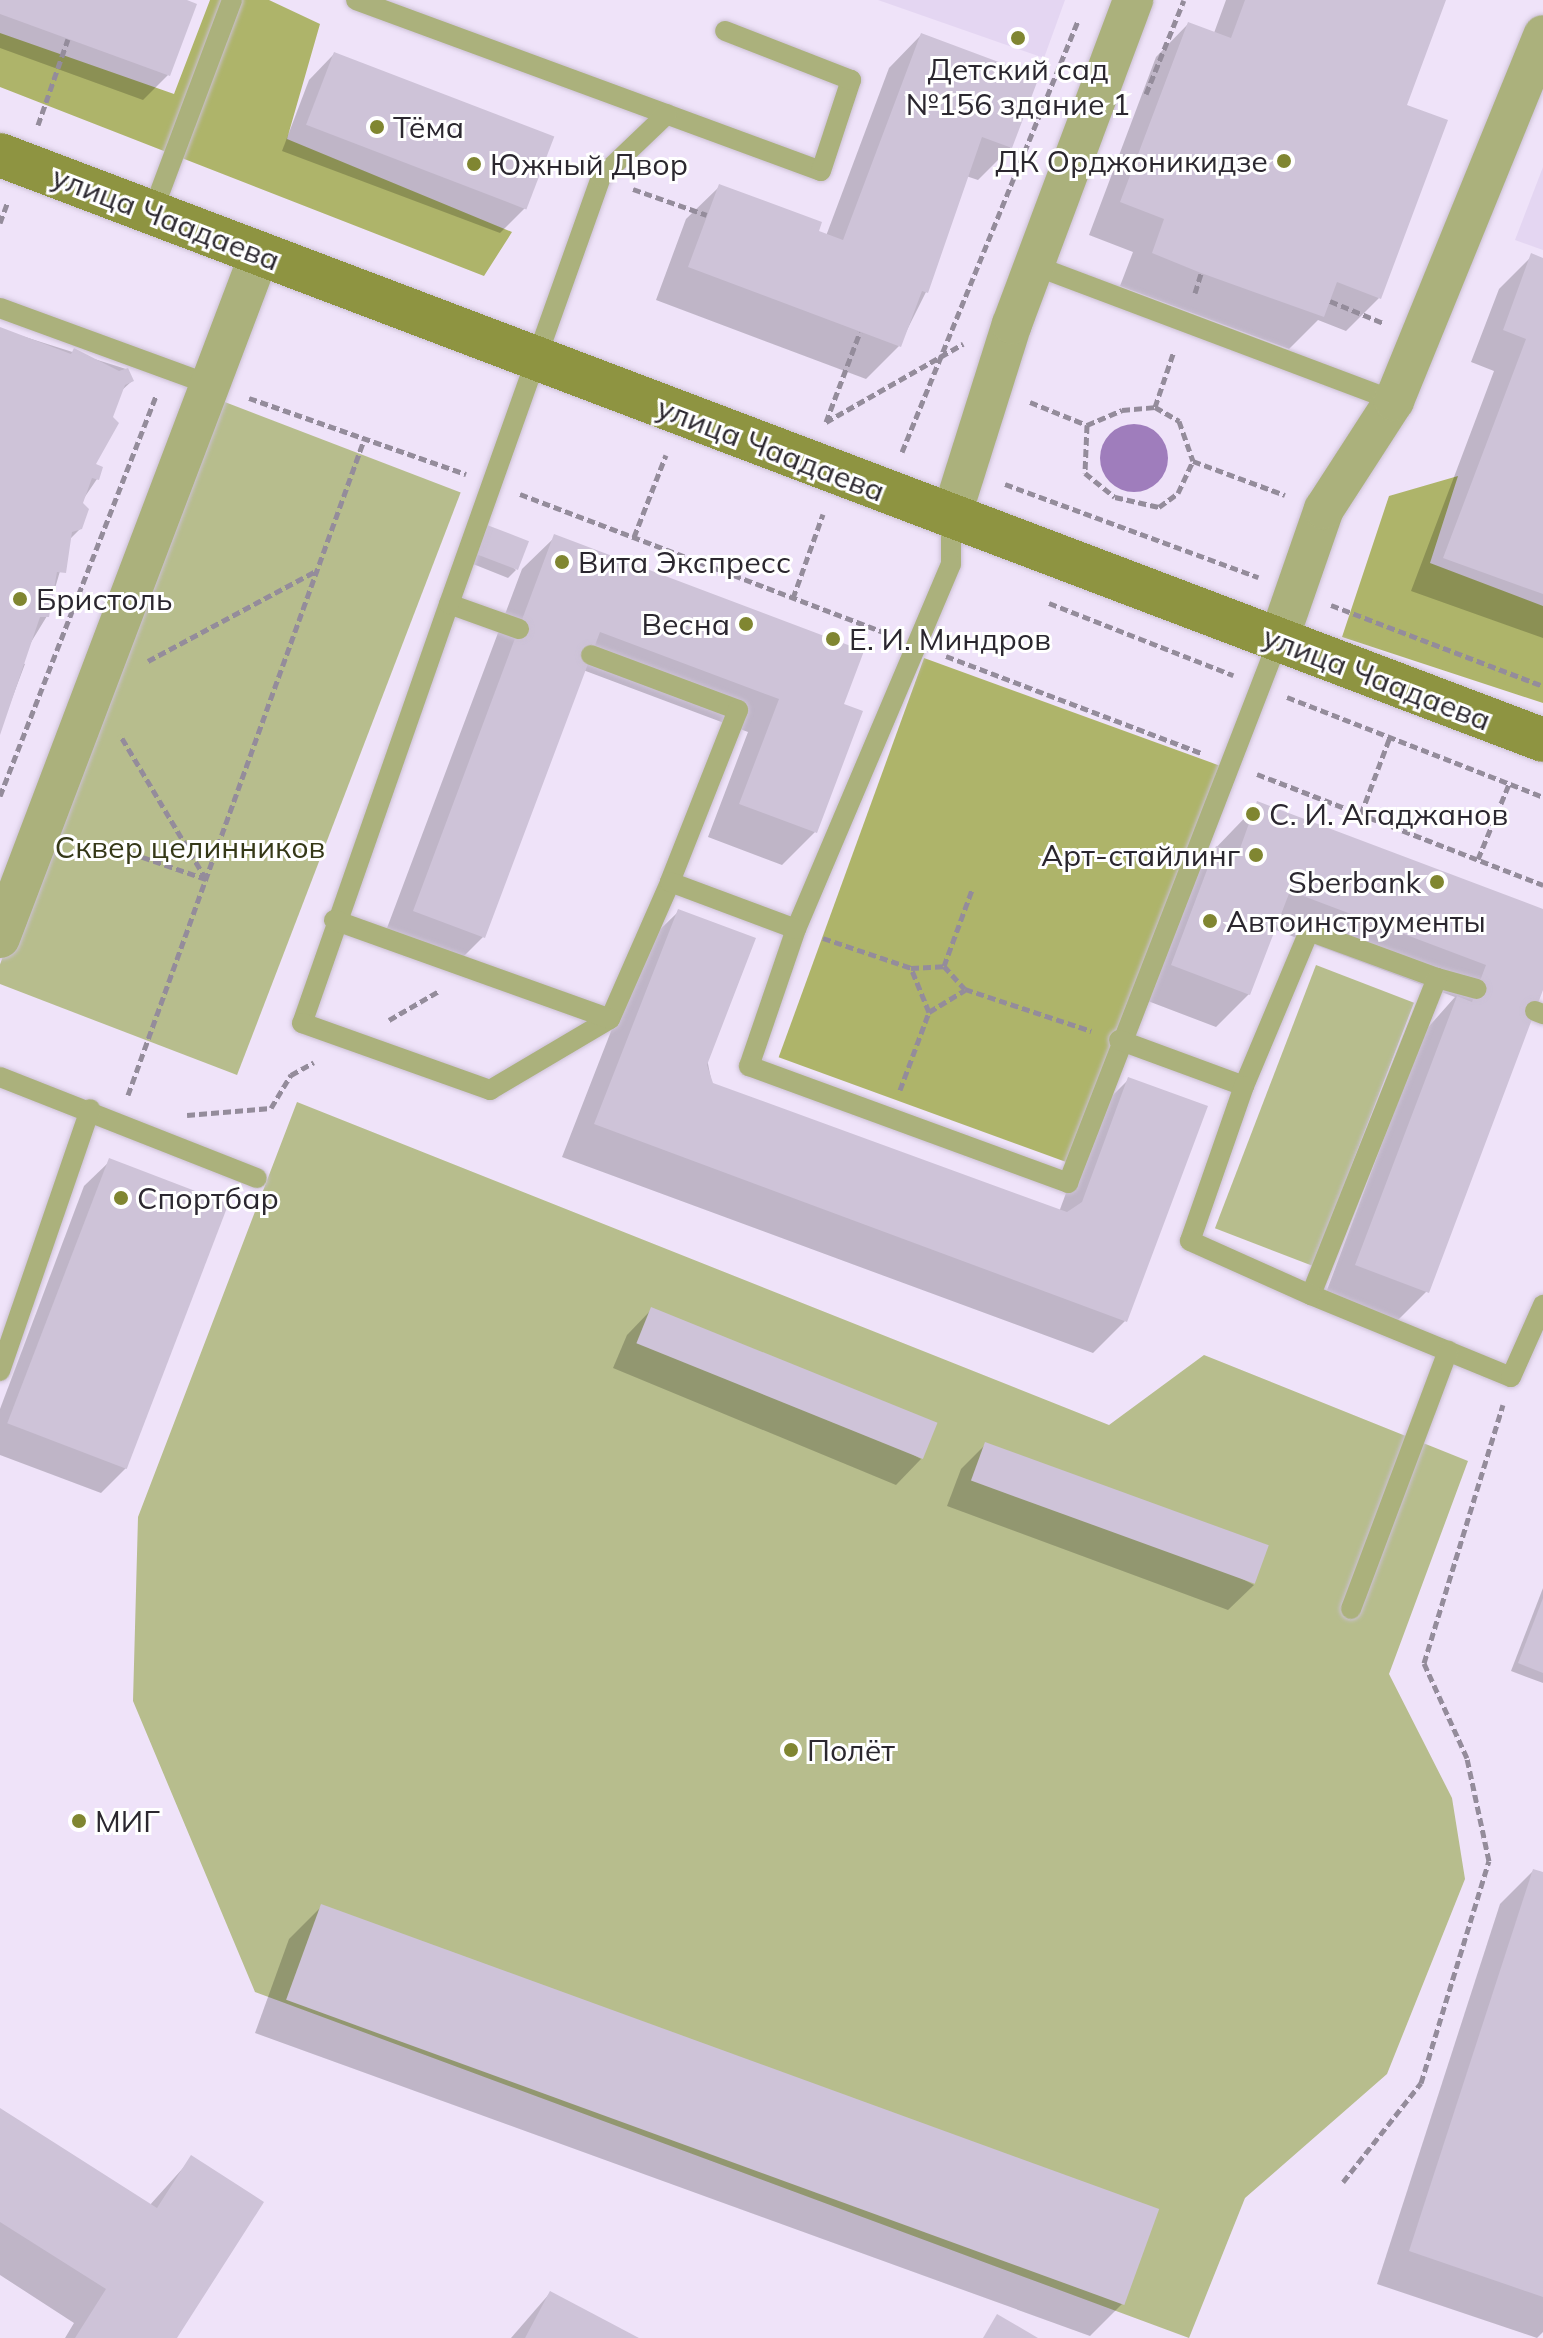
<!DOCTYPE html>
<meta charset="utf-8">
<style>
body{margin:0}
#map{position:relative;width:1543px;height:2338px;overflow:hidden;background:#efe3f9;font-family:Mulish,sans-serif}
div>[style]{position:absolute}
[style*='--x']{left:calc(var(--x)*1px);top:calc(var(--y)*1px);width:calc(var(--w)*1px);rotate:calc(var(--a)*1deg)}
.built>*{inset:0;background:#e4d6f2}
.green>*{inset:0;background:#b7bd8d;transform-origin:0 0}
.forest>*{inset:0;background:#aeb46a;transform-origin:0 0}
.water>*{inset:0;background:#9f7dbc}
.round{border-radius:50%}
.shadow>*{inset:0;background:#0003}
.building>*{inset:0;background:#cec3d8;transform-origin:0 0}
.path>*{height:5px;margin-top:-2.5px;transform-origin:0;background:repeating-linear-gradient(90deg,#948c9b 0 8px,transparent 0 12px)}
.roads{filter:drop-shadow(0 0 2px #ccc1d5) drop-shadow(0 0 2px #ccc1d5)}
.lane>*{height:20px;margin:-10px;padding:0 10px;transform-origin:10px;border-radius:10px;background:#abb17c}
.street>*{height:40px;margin:-20px;padding:0 20px;transform-origin:20px;border-radius:20px;background:#abb17c}
.secondary>*{height:44px;margin:-22px;padding:0 22px;transform-origin:22px;border-radius:22px;background:#8e9441}
.dots>*{width:22px;height:22px;translate:-50% -50%;box-sizing:border-box;border:4px solid #fff;border-radius:50%}
span{translate:-50% -50%;white-space:nowrap;text-align:center;line-height:1.15;-webkit-text-stroke:6px #fff;paint-order:stroke}
.poi-label{font-size:30px;color:#2b272f}
.left{translate:0 -50%;text-align:left}
.right{translate:-100% -50%;text-align:right}
.street-label{font-size:30px;color:#2b272f}
.park-label{font-size:30px;color:#353817}
</style>
<div id="map">
<div class="built">
<div style="clip-path:polygon(878px 0,1065px 0,1044px 58px)"></div>
<div style="clip-path:polygon(1543px 167px,1543px 250px,1515px 240px)"></div>
</div>
<div class="green">
<div style="left:217px;top:399px;width:261px;height:624px;rotate:21deg"></div>
<div style="left:1316px;top:965px;width:105px;height:282px;rotate:21deg"></div>
<div style="clip-path:polygon(297px 1102px,1109px 1425px,1204px 1355px,1468px 1461px,1389px 1674px,1452px 1798px,1465px 1879px,1387px 2074px,1245px 2198px,1189px 2338px,255px 1992px,133px 1701px,138px 1517px)"></div>
</div>
<div class="forest">
<div style="clip-path:polygon(210px 0,269px 0,320px 24px,287px 139px,512px 232px,484px 276px,0 87px,0 33px,174px 94px)"></div>
<div style="clip-path:polygon(1458px 476px,1430px 563px,1543px 606px,1543px 703px,1342px 637px,1389px 496px)"></div>
<div style="left:924px;top:658px;width:314px;height:425px;rotate:20deg"></div>
</div>
<div class="water">
<div class="round" style="left:1100px;top:424px;width:68px;height:68px"></div>
</div>
<div class="shadow">
<div style="clip-path:polygon(0 0,181px 0,168px 75px,143px 100px,0 48px)"></div>
<div style="clip-path:polygon(1226px 0,1444px 0,1405px 106px,1379px 298px,1346px 331px,1318px 320px,1289px 349px,1120px 286px,1133px 252px,1089px 235px,1156px 57px,1188px 24px,1214px 33px)"></div>
<div style="clip-path:polygon(921px 35px,1011px 147px,978px 180px,966px 176px,926px 292px,899px 346px,866px 379px,656px 300px,686px 219px,719px 187px,826px 236px,889px 68px)"></div>
<div style="clip-path:polygon(334px 54px,525px 208px,500px 233px,282px 151px,309px 80px)"></div>
<div style="clip-path:polygon(1532px 256px,1543px 260px,1543px 638px,1411px 591px,1494px 371px,1471px 362px,1499px 289px)"></div>
<div style="clip-path:polygon(0 329px,126px 369px,132px 381px,120px 392px,93px 465px,97px 479px,80px 504px,81px 528px,69px 540px,47px 616px,19px 662px,25px 664px,0 730px)"></div>
<div style="clip-path:polygon(479px 535px,516px 570px,508px 578px,468px 562px)"></div>
<div style="clip-path:polygon(555px 537px,841px 705px,815px 832px,782px 865px,708px 837px,748px 732px,583px 670px,483px 937px,450px 970px,381px 944px,522px 569px)"></div>
<div style="clip-path:polygon(1258px 804px,1543px 912px,1543px 985px,1427px 1291px,1394px 1324px,1324px 1298px,1424px 1032px,1455px 997px,1273px 929px,1249px 994px,1216px 1027px,1140px 998px,1184px 881px)"></div>
<div style="clip-path:polygon(678px 912px,712px 1084px,1059px 1212px,1096px 1112px,1129px 1079px,1126px 1320px,1093px 1353px,562px 1157px,645px 944px)"></div>
<div style="clip-path:polygon(110px 1161px,126px 1468px,101px 1493px,0 1455px,0 1409px,84px 1186px)"></div>
<div style="clip-path:polygon(652px 1309px,921px 1459px,896px 1485px,613px 1368px,627px 1335px)"></div>
<div style="clip-path:polygon(986px 1444px,1254px 1585px,1228px 1610px,947px 1506px,961px 1469px)"></div>
<div style="clip-path:polygon(1543px 1588px,1543px 1683px,1511px 1671px)"></div>
<div style="clip-path:polygon(1533px 1871px,1543px 1874px,1543px 2332px,1537px 2338px,1377px 2284px,1500px 1904px)"></div>
<div style="clip-path:polygon(322px 1906px,1123px 2303px,1090px 2336px,255px 2033px,289px 1939px)"></div>
<div style="clip-path:polygon(0 2110px,149px 2206px,192px 2158px,174px 2338px,65px 2338px,74px 2323px,0 2275px)"></div>
<div style="clip-path:polygon(550px 2293px,634px 2338px,511px 2338px)"></div>
</div>
<div class="building">
<div style="clip-path:polygon(0 0,187px 0,197px 4px,170px 76px,0 14px)"></div>
<div style="clip-path:polygon(1245px 0,1446px 0,1407px 105px,1448px 120px,1381px 299px,1337px 282px,1324px 317px,1201px 273px,1152px 253px,1164px 219px,1120px 202px,1188px 22px,1231px 38px)"></div>
<div style="clip-path:polygon(921px 33px,1039px 77px,1012px 148px,982px 137px,928px 293px,922px 291px,901px 347px,688px 267px,719px 184px,822px 222px,819px 231px,843px 240px)"></div>
<div style="left:334px;top:52px;width:236px;height:78px;rotate:21deg"></div>
<div style="clip-path:polygon(1531px 253px,1543px 258px,1543px 594px,1443px 558px,1526px 339px,1503px 330px)"></div>
<div style="clip-path:polygon(0 327px,71px 354px,74px 348px,119px 371px,128px 368px,134px 381px,125px 385px,113px 417px,119px 423px,96px 464px,103px 467px,99px 480px,92px 478px,83px 503px,89px 509px,82px 529px,72px 532px,66px 573px,57px 572px,49px 617px,40px 617px,0 735px)"></div>
<div style="left:487px;top:525px;width:45px;height:31px;rotate:21deg"></div>
<div style="clip-path:polygon(554px 534px,864px 651px,844px 704px,863px 711px,817px 833px,739px 804px,779px 699px,600px 632px,485px 938px,413px 911px)"></div>
<div style="clip-path:polygon(1257px 801px,1543px 909px,1543px 990px,1429px 1293px,1355px 1265px,1457px 996px,1472px 1002px,1486px 965px,1290px 891px,1250px 995px,1171px 965px,1216px 846px,1238px 854px)"></div>
<div style="clip-path:polygon(678px 909px,756px 938px,707px 1065px,713px 1083px,1067px 1212px,1082px 1202px,1128px 1077px,1208px 1106px,1127px 1322px,594px 1124px)"></div>
<div style="left:109px;top:1158px;width:128px;height:284px;rotate:21deg"></div>
<div style="left:651px;top:1307px;width:309px;height:39px;rotate:22deg"></div>
<div style="left:985px;top:1442px;width:302px;height:41px;rotate:20deg"></div>
<div style="clip-path:polygon(1543px 1598px,1543px 1673px,1518px 1663px)"></div>
<div style="clip-path:polygon(1533px 1869px,1543px 1872px,1543px 2297px,1409px 2251px)"></div>
<div style="left:321px;top:1904px;width:892px;height:102px;rotate:20deg"></div>
<div style="clip-path:polygon(0 2108px,157px 2208px,191px 2155px,264px 2202px,177px 2338px,75px 2338px,106px 2289px,0 2222px)"></div>
<div style="clip-path:polygon(550px 2291px,639px 2338px,525px 2338px)"></div>
<div style="clip-path:polygon(997px 2314px,1038px 2338px,983px 2338px)"></div>
</div>
<div class="path">
<div style="--x:1146;--y:94;--w:101;--a:-68"></div>
<div style="--x:38;--y:125;--w:91;--a:-70.8"></div>
<div style="--x:633;--y:189;--w:78;--a:19.4"></div>
<div style="--x:0;--y:223;--w:23;--a:-70"></div>
<div style="--x:1195;--y:293;--w:21;--a:-73"></div>
<div style="--x:1330;--y:301;--w:57;--a:22.5"></div>
<div style="--x:249;--y:398;--w:230;--a:19.3"></div>
<div style="--x:1030;--y:402;--w:61;--a:22"></div>
<div style="--x:1087;--y:425;--w:38;--a:-23"></div>
<div style="--x:1122;--y:410;--w:33;--a:-5"></div>
<div style="--x:1155;--y:407;--w:28;--a:30"></div>
<div style="--x:1179;--y:421;--w:42;--a:70.7"></div>
<div style="--x:1193;--y:461;--w:98;--a:20.3"></div>
<div style="--x:1155;--y:407;--w:59;--a:-71.3"></div>
<div style="--x:826;--y:422;--w:158;--a:-29.7"></div>
<div style="--x:826;--y:422;--w:96;--a:-69.3"></div>
<div style="--x:1087;--y:425;--w:48;--a:92.4"></div>
<div style="--x:1085;--y:473;--w:38;--a:39"></div>
<div style="--x:1115;--y:497;--w:45;--a:12.8"></div>
<div style="--x:1159;--y:507;--w:24;--a:-36"></div>
<div style="--x:1178;--y:493;--w:35;--a:-65"></div>
<div style="--x:902;--y:452;--w:466;--a:-67.8"></div>
<div style="--x:1005;--y:484;--w:270;--a:20.2"></div>
<div style="--x:520;--y:494;--w:394;--a:20.8"></div>
<div style="--x:634;--y:537;--w:88;--a:-68.7"></div>
<div style="--x:793;--y:598;--w:89;--a:-70.3"></div>
<div style="--x:1049;--y:603;--w:198;--a:21.4"></div>
<div style="--x:1331;--y:605;--w:227;--a:20.9"></div>
<div style="--x:946;--y:656;--w:274;--a:20.8"></div>
<div style="--x:148;--y:661;--w:191;--a:-28.2"></div>
<div style="--x:1287;--y:697;--w:275;--a:21.3"></div>
<div style="--x:1257;--y:774;--w:307;--a:21.2"></div>
<div style="--x:0;--y:796;--w:430;--a:-68.7"></div>
<div style="--x:1361;--y:814;--w:82;--a:-69.4"></div>
<div style="--x:108;--y:845;--w:104;--a:19.1"></div>
<div style="--x:206;--y:879;--w:168;--a:-120.8"></div>
<div style="--x:1478;--y:859;--w:81;--a:-67.5"></div>
<div style="--x:823;--y:938;--w:93;--a:18.8"></div>
<div style="--x:911;--y:968;--w:33;--a:-3"></div>
<div style="--x:944;--y:966;--w:31;--a:48"></div>
<div style="--x:965;--y:989;--w:133;--a:18.4"></div>
<div style="--x:944;--y:966;--w:81;--a:-69.8"></div>
<div style="--x:929;--y:1012;--w:42;--a:-31.4"></div>
<div style="--x:389;--y:1020;--w:58;--a:-30.1"></div>
<div style="--x:900;--y:1090;--w:83;--a:-69.6"></div>
<div style="--x:929;--y:1012;--w:48;--a:-112.2"></div>
<div style="--x:128;--y:1095;--w:699;--a:-70.19"></div>
<div style="--x:187;--y:1115;--w:84;--a:-4.8"></div>
<div style="--x:271;--y:1108;--w:39;--a:-59"></div>
<div style="--x:291;--y:1075;--w:26;--a:-29"></div>
<div style="--x:1343;--y:2182;--w:126;--a:-51.8"></div>
<div style="--x:1421;--y:2083;--w:232;--a:-73"></div>
<div style="--x:1489;--y:1861;--w:105;--a:-102.1"></div>
<div style="--x:1467;--y:1758;--w:104;--a:-114.4"></div>
<div style="--x:1424;--y:1663;--w:270;--a:-73"></div>
</div>
<div class="roads">
<div class="lane">
<div style="--x:356;--y:0;--w:495;--a:20.2"></div>
<div style="--x:821;--y:171;--w:96;--a:-71.8"></div>
<div style="--x:851;--y:80;--w:135;--a:-158.7"></div>
<div style="--x:152;--y:213;--w:228;--a:-69.4"></div>
<div style="--x:1033;--y:265;--w:386;--a:20.6"></div>
<div style="--x:0;--y:308;--w:224;--a:20.1"></div>
<div style="--x:951;--y:517;--w:47;--a:90"></div>
<div style="--x:951;--y:564;--w:397;--a:113"></div>
<div style="--x:796;--y:929;--w:145;--a:108.9"></div>
<div style="--x:749;--y:1066;--w:340;--a:20.1"></div>
<div style="--x:1068;--y:1183;--w:581;--a:-68.82"></div>
<div style="--x:449;--y:604;--w:444;--a:109.3"></div>
<div style="--x:302;--y:1023;--w:200;--a:19.6"></div>
<div style="--x:490;--y:1090;--w:139;--a:-30.6"></div>
<div style="--x:610;--y:1019;--w:150;--a:-66.3"></div>
<div style="--x:519;--y:629;--w:74;--a:-160.3"></div>
<div style="--x:449;--y:604;--w:453;--a:-70.4"></div>
<div style="--x:601;--y:177;--w:91;--a:-43.7"></div>
<div style="--x:591;--y:655;--w:157;--a:20.5"></div>
<div style="--x:738;--y:710;--w:185;--a:111.6"></div>
<div style="--x:670;--y:882;--w:134;--a:20.5"></div>
<div style="--x:334;--y:920;--w:293;--a:19.7"></div>
<div style="--x:1437;--y:978;--w:41;--a:15.4"></div>
<div style="--x:1535;--y:1011;--w:9;--a:21"></div>
<div style="--x:1119;--y:1040;--w:133;--a:20.2"></div>
<div style="--x:1244;--y:1086;--w:168;--a:-67.2"></div>
<div style="--x:1309;--y:931;--w:136;--a:20.2"></div>
<div style="--x:1437;--y:978;--w:341;--a:111.7"></div>
<div style="--x:1311;--y:1295;--w:216;--a:22.3"></div>
<div style="--x:1511;--y:1377;--w:79;--a:-66"></div>
<div style="--x:0;--y:1077;--w:276;--a:21.5"></div>
<div style="--x:1244;--y:1086;--w:164;--a:109.2"></div>
<div style="--x:1190;--y:1241;--w:133;--a:24.1"></div>
<div style="--x:0;--y:1371;--w:277;--a:-71"></div>
<div style="--x:1351;--y:1609;--w:276;--a:-69.4"></div>
</div>
<div class="street">
<div style="--x:951;--y:517;--w:202;--a:-72.5"></div>
<div style="--x:1012;--y:324;--w:346;--a:-69.5"></div>
<div style="--x:1278;--y:641;--w:140;--a:-70.8"></div>
<div style="--x:1324;--y:509;--w:129;--a:-57.1"></div>
<div style="--x:1394;--y:401;--w:395;--a:-67.8"></div>
<div style="--x:0;--y:938;--w:733;--a:-69.22"></div>
</div>
<div class="secondary">
<div style="--x:0;--y:155;--w:1650;--a:20.76"></div>
</div>
</div>
<div class="dots">
<div style="left:1018px;top:38px;background:#808631"></div>
<div style="left:377px;top:127px;background:#808631"></div>
<div style="left:1284px;top:161px;background:#808631"></div>
<div style="left:474px;top:164px;background:#808631"></div>
<div style="left:562px;top:562px;background:#808631"></div>
<div style="left:20px;top:599px;background:#808631"></div>
<div style="left:746px;top:624px;background:#808631"></div>
<div style="left:833px;top:639px;background:#808631"></div>
<div style="left:1253px;top:814px;background:#808631"></div>
<div style="left:1256px;top:855px;background:#808631"></div>
<div style="left:1437px;top:882px;background:#808631"></div>
<div style="left:1210px;top:921px;background:#808631"></div>
<div style="left:121px;top:1198px;background:#808631"></div>
<div style="left:791px;top:1750px;background:#808631"></div>
<div style="left:79px;top:1821px;background:#808631"></div>
</div>
<div class="poi-label">
<span style="left:1018px;top:86px">Детский сад<br>№156 здание 1</span>
<span class="left" style="left:393px;top:127px">Тёма</span>
<span class="right" style="left:1268px;top:161px">ДК Орджоникидзе</span>
<span class="left" style="left:490px;top:164px">Южный Двор</span>
<span class="left" style="left:578px;top:562px">Вита Экспресс</span>
<span class="left" style="left:36px;top:599px">Бристоль</span>
<span class="right" style="left:730px;top:624px">Весна</span>
<span class="left" style="left:849px;top:639px">Е. И. Миндров</span>
<span class="left" style="left:1269px;top:814px">С. И. Агаджанов</span>
<span class="right" style="left:1240px;top:855px">Арт-стайлинг</span>
<span class="right" style="left:1421px;top:882px">Sberbank</span>
<span class="left" style="left:1226px;top:921px">Автоинструменты</span>
<span class="left" style="left:137px;top:1198px">Спортбар</span>
<span class="left" style="left:807px;top:1750px">Полёт</span>
<span class="left" style="left:95px;top:1821px">МИГ</span>
</div>
<div class="street-label">
<span style="left:166px;top:218px;rotate:21deg">улица Чаадаева</span>
<span style="left:771px;top:449px;rotate:21deg">улица Чаадаева</span>
<span style="left:1377px;top:678px;rotate:21deg">улица Чаадаева</span>
</div>
<div class="park-label">
<span style="left:190px;top:847px">Сквер целинников</span>
</div>
</div>
